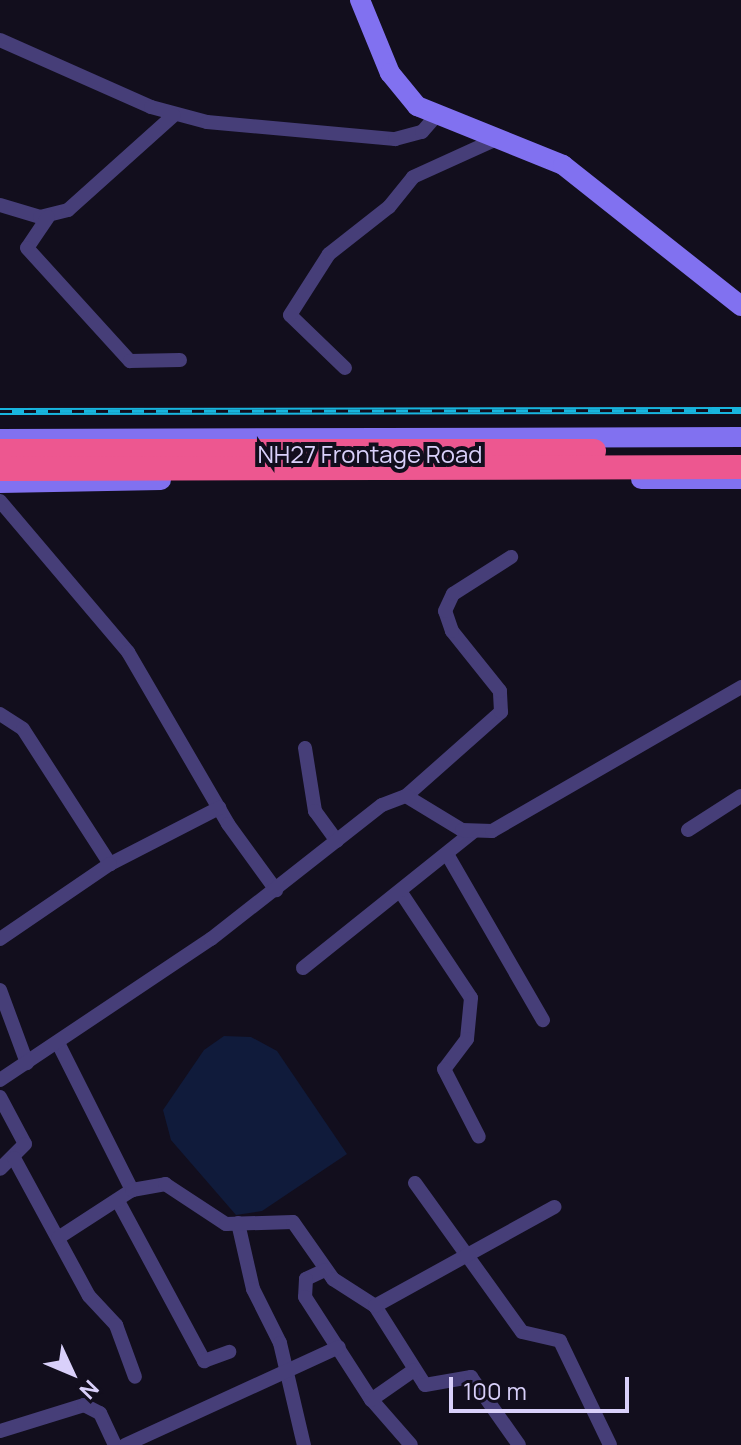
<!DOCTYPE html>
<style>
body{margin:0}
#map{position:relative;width:741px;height:1445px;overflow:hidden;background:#120e1d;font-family:Manrope,sans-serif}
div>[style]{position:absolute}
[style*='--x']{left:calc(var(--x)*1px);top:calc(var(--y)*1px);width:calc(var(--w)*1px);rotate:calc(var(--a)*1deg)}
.water>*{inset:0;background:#101b3b}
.street>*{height:14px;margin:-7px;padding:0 7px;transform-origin:7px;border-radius:7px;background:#463e78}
.secondary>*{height:20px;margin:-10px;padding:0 10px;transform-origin:10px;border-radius:10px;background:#8171f0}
.highway>*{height:24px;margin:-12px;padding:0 12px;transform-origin:12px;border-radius:12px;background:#ed5790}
.rail>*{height:7px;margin-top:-3.5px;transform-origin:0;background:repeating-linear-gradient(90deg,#120e1d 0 12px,#18b5de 0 24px);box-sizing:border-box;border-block:2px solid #18b5de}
span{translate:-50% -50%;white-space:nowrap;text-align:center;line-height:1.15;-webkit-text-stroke:8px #120e1d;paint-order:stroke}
.street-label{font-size:24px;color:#d9d0fa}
.north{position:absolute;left:32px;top:1333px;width:80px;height:80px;-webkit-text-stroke:6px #120e1d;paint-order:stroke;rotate:134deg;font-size:22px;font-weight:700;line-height:32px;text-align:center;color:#d9d0fa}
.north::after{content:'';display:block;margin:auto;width:28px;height:36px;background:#d9d0fa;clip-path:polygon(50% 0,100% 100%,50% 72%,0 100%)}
.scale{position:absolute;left:449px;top:1377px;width:180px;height:36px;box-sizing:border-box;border:4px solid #d9d0fa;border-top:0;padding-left:10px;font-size:24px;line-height:28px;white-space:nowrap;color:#d9d0fa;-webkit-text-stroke:6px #120e1d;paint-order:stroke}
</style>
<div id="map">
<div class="water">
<div style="clip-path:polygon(224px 1036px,251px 1037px,277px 1051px,347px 1154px,262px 1211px,236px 1215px,171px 1140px,163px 1110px,204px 1050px)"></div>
</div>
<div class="street">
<div style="--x:0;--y:40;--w:165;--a:23.9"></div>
<div style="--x:151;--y:107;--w:58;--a:15"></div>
<div style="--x:207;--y:122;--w:189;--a:5.2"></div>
<div style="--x:395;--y:139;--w:28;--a:-15"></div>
<div style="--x:422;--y:132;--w:23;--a:-49"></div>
<div style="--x:0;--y:205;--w:42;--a:16.7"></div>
<div style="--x:40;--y:217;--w:29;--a:-14"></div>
<div style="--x:68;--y:210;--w:142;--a:-41.9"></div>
<div style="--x:48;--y:217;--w:37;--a:124"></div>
<div style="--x:27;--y:248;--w:153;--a:47.7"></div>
<div style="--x:130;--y:361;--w:50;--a:-1.1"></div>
<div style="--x:345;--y:368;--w:76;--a:-136.1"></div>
<div style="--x:290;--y:315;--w:72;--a:-57.4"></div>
<div style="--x:329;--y:254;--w:76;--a:-38.1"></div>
<div style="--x:389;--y:207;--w:38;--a:-51"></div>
<div style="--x:413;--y:177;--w:94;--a:-24.4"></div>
<div style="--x:0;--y:501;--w:198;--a:49.7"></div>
<div style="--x:128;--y:652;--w:199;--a:59.8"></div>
<div style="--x:228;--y:824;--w:82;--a:54"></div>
<div style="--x:0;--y:714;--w:27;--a:33"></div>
<div style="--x:23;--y:729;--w:161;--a:57.2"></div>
<div style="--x:110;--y:864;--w:123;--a:-27.2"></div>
<div style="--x:305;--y:748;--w:64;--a:81"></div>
<div style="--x:315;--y:811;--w:37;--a:54"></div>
<div style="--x:406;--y:796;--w:127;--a:-41.5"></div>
<div style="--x:501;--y:712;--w:21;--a:-93"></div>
<div style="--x:500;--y:691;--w:77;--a:-128.7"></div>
<div style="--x:452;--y:631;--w:21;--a:-109"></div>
<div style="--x:445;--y:611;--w:19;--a:-65"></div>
<div style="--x:453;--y:594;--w:69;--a:-32.5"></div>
<div style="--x:688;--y:830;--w:63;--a:-32.7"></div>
<div style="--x:447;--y:854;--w:192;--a:60"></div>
<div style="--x:400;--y:891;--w:128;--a:56.4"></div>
<div style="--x:471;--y:998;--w:41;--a:95.6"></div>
<div style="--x:467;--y:1039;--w:38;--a:127"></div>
<div style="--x:444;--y:1069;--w:76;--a:62.8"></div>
<div style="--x:0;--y:939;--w:133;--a:-34.3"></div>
<div style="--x:303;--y:968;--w:218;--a:-38.7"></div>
<div style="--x:0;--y:990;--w:78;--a:69.7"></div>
<div style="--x:58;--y:1043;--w:165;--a:63.3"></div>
<div style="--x:0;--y:1080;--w:254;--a:-33.8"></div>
<div style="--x:211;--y:939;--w:217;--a:-38.1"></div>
<div style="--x:382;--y:805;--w:26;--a:-21"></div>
<div style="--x:406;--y:796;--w:66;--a:31.3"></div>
<div style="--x:462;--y:830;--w:30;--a:2"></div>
<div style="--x:492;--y:831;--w:288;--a:-30"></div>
<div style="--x:0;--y:1097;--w:53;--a:62"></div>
<div style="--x:25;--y:1144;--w:35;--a:135"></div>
<div style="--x:14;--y:1158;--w:157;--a:61.5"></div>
<div style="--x:89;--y:1296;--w:40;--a:47"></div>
<div style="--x:116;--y:1325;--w:55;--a:69.9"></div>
<div style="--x:415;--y:1183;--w:183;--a:54.3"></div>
<div style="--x:522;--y:1332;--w:39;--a:13"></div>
<div style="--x:560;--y:1341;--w:115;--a:64.3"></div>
<div style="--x:118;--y:1201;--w:182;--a:61.7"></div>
<div style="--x:204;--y:1361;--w:27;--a:-20"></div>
<div style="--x:238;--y:1223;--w:68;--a:77.2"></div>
<div style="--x:253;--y:1289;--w:60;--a:63.4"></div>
<div style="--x:280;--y:1343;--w:105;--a:76.8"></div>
<div style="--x:58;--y:1238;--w:88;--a:-33"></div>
<div style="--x:132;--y:1190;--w:34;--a:-10"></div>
<div style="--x:165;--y:1184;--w:73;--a:33.3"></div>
<div style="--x:226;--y:1224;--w:67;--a:-1.7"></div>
<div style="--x:293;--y:1222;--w:70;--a:54.9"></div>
<div style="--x:333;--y:1279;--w:50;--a:32.7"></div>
<div style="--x:375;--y:1306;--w:93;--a:57.7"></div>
<div style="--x:425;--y:1385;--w:47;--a:-9.9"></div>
<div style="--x:471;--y:1377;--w:83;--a:54.8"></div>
<div style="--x:325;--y:1270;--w:21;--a:155"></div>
<div style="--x:306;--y:1279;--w:18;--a:93"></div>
<div style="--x:305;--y:1297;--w:120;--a:57.2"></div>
<div style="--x:370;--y:1398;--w:62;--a:48.9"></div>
<div style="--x:375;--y:1306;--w:205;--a:-28.9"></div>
<div style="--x:371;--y:1400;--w:52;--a:-34.9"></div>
<div style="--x:0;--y:1431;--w:88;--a:-17.2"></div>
<div style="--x:84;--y:1405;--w:18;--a:27"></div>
<div style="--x:100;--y:1413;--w:35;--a:65"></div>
<div style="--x:125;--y:1445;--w:235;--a:-24.6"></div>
</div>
<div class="secondary">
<div style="--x:360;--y:0;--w:79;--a:67.7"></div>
<div style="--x:390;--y:73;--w:43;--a:50.7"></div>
<div style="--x:417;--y:106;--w:157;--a:22"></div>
<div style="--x:563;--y:165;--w:227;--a:38.4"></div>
<div style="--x:0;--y:439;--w:741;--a:-0.15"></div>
<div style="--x:641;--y:479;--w:100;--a:0"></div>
<div style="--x:0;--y:483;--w:161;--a:-1.1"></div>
</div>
<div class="highway">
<div style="--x:0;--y:451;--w:594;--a:0"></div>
<div style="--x:0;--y:469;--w:741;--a:-0.15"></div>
</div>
<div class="rail">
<div style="--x:0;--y:411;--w:741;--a:-0.08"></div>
</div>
<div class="street-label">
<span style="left:370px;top:454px">NH27 Frontage Road</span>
</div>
<div class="north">N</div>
<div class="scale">100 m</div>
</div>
